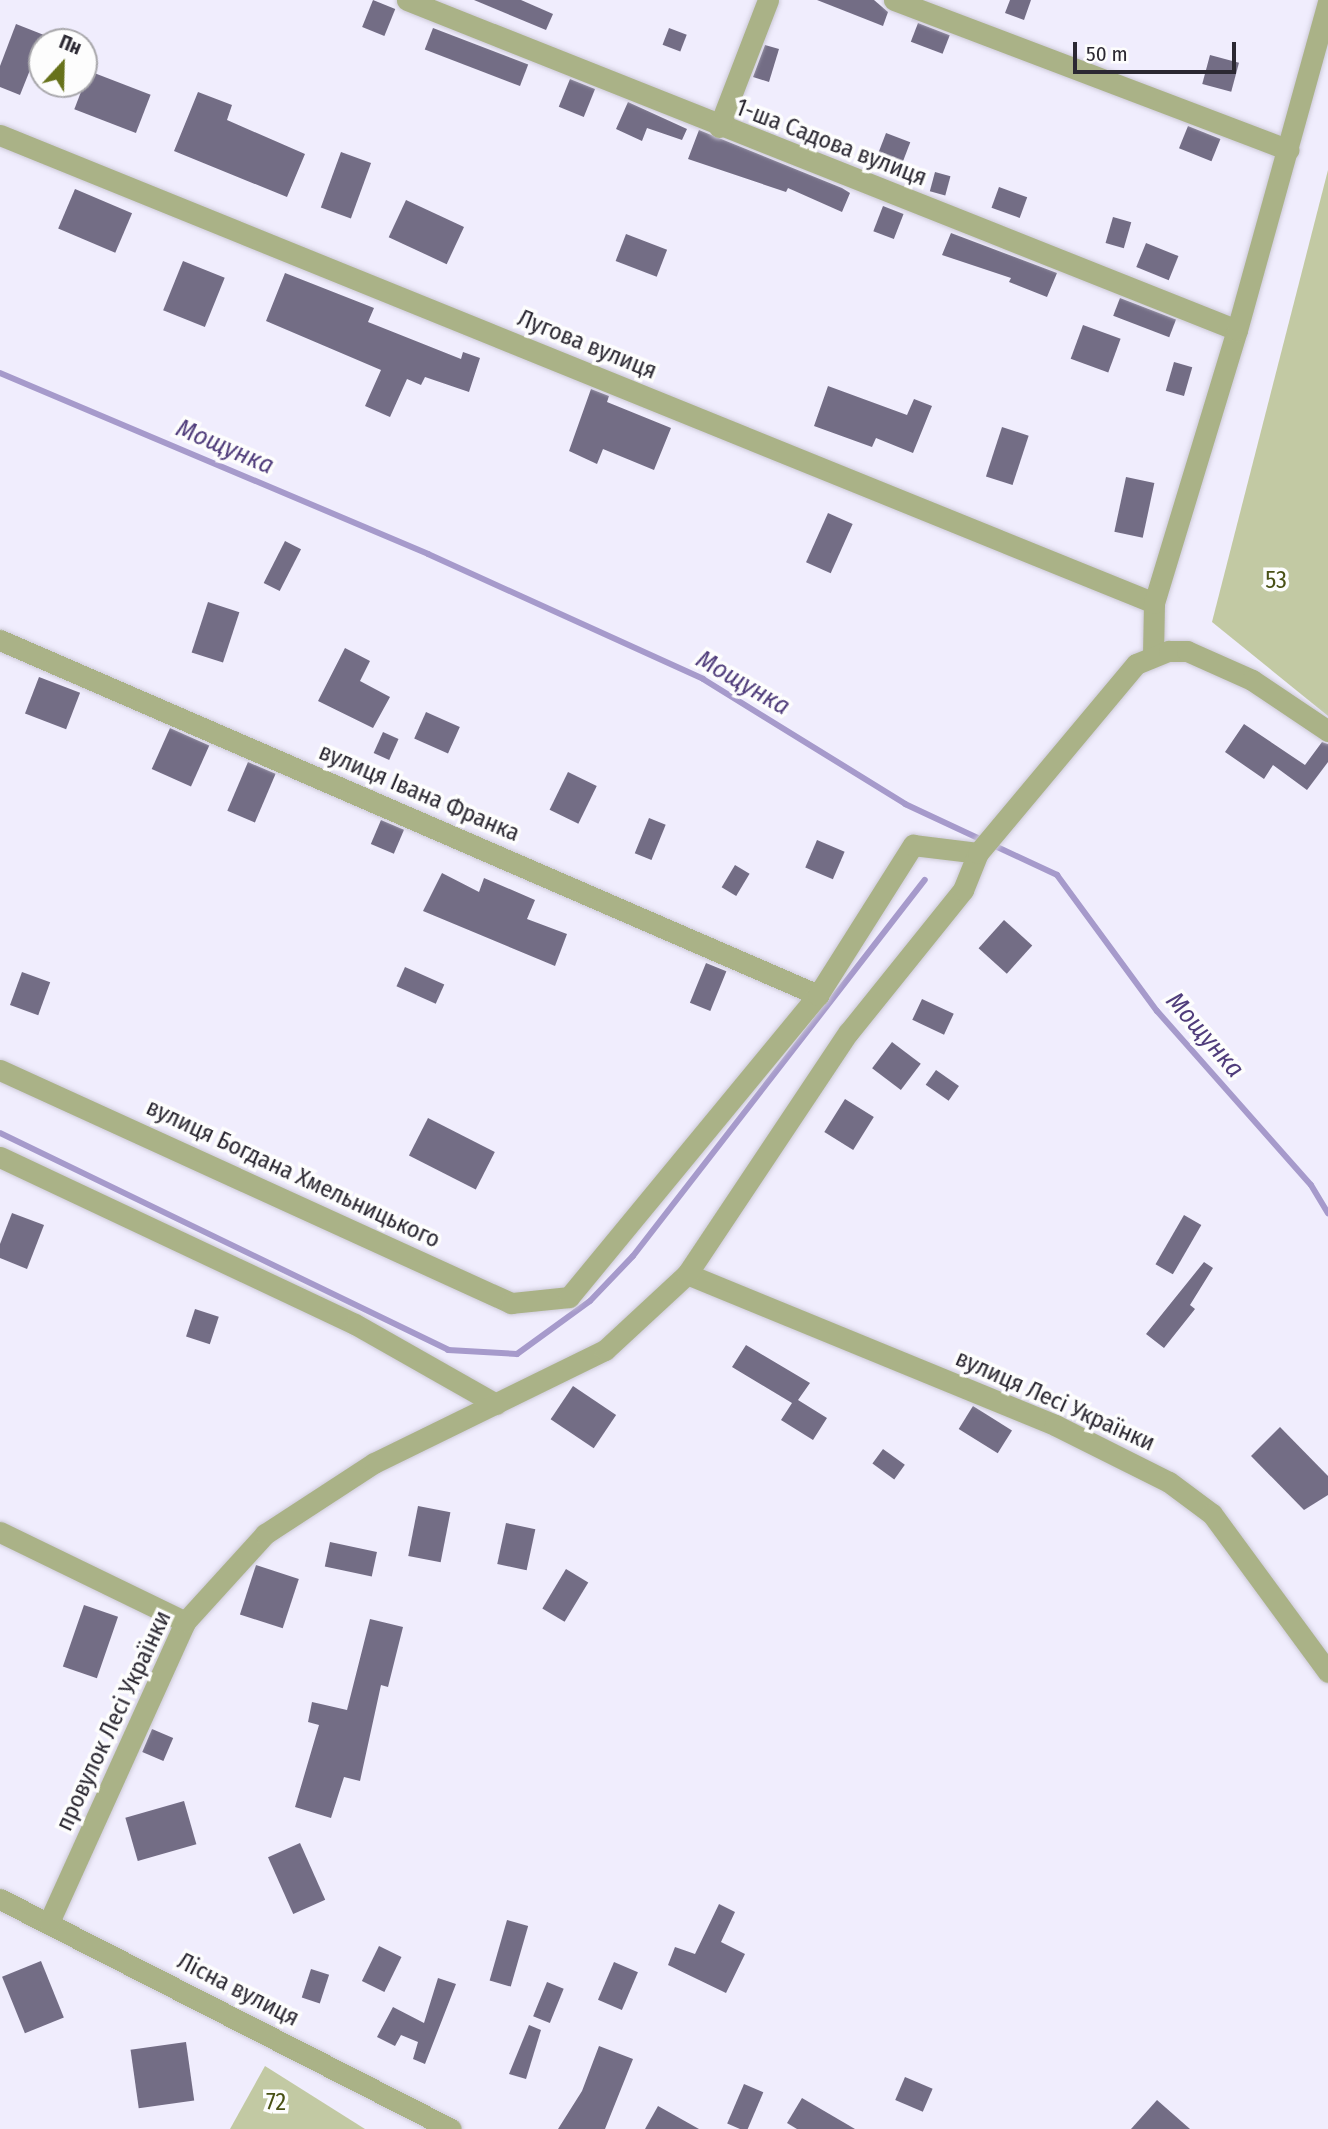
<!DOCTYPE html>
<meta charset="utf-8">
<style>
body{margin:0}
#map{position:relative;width:1328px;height:2129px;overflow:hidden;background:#f0edfd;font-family:"Fira Sans Condensed",sans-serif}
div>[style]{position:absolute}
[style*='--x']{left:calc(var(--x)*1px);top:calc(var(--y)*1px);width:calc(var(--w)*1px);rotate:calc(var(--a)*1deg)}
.green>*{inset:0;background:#c2c9a3}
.stream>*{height:6px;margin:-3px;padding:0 3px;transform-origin:3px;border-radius:3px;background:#a69acb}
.building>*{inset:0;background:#736d85;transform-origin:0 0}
.roads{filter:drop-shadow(0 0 2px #cdcad8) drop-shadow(0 0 2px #cdcad8)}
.minor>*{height:21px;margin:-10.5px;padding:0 10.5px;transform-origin:10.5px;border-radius:10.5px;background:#aab287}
span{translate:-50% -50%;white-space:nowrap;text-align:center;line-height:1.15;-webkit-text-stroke:7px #fdfdfd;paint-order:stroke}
.street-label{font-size:24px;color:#2b2832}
.park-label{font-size:24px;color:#485014}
.water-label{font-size:26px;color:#503d7b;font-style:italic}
.north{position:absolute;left:28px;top:28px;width:70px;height:70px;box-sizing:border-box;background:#fdfdfd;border:2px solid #a9a8ac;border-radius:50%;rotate:22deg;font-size:19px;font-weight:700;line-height:28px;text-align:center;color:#2b2832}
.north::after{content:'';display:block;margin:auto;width:24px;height:32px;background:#67721b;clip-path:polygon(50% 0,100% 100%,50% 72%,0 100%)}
.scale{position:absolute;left:1073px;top:42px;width:163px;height:32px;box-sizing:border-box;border:4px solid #2b2832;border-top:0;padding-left:9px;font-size:21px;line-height:24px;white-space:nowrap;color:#2b2832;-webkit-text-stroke:5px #fdfdfd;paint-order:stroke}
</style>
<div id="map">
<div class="green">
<div style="clip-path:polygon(1328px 170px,1328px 716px,1212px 622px)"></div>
<div style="clip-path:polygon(265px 2066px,365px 2129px,230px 2129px)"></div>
</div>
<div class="stream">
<div style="--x:0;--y:373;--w:465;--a:22.9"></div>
<div style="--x:428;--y:554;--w:302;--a:24.4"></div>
<div style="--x:703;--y:679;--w:238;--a:31.7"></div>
<div style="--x:905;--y:804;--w:168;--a:25"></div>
<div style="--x:1057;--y:875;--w:169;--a:53.7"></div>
<div style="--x:1157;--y:1011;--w:232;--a:48.5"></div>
<div style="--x:1311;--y:1185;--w:33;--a:59"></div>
<div style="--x:0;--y:1133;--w:498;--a:25.8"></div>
<div style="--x:448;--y:1350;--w:69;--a:3.3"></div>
<div style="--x:517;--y:1354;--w:90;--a:-36"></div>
<div style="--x:590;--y:1301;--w:62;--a:-46.3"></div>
<div style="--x:633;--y:1256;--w:476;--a:-52.2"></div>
</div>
<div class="building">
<div style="left:373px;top:0;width:24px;height:29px;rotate:22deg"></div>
<div style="clip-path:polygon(474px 0,521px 0,553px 14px,546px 30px)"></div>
<div style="clip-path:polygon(817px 0,874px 0,888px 12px,883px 26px)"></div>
<div style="clip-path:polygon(1010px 0,1031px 0,1024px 20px,1005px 13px)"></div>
<div style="left:918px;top:23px;width:34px;height:20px;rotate:21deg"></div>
<div style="clip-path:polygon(16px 24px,44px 35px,20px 95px,0 87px,0 66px)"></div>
<div style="left:433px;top:28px;width:102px;height:23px;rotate:21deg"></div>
<div style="left:669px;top:28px;width:19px;height:18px;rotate:21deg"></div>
<div style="clip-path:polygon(765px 45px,779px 49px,769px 82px,753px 77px)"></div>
<div style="left:1210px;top:55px;width:30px;height:30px;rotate:15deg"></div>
<div style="left:89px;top:71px;width:66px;height:41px;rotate:21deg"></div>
<div style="left:570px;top:79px;width:27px;height:30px;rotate:22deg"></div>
<div style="clip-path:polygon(198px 92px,232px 105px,227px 120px,305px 154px,287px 197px,174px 151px)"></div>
<div style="clip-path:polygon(628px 102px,687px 129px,682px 140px,647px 128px,642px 141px,616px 129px)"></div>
<div style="left:1188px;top:126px;width:35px;height:24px;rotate:22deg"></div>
<div style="clip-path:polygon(699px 130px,842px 188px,850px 193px,842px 212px,788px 188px,786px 192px,688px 159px)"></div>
<div style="left:886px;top:133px;width:26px;height:33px;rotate:21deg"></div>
<div style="left:341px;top:152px;width:32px;height:59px;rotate:20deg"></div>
<div style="left:935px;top:172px;width:16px;height:20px;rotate:15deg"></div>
<div style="left:999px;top:187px;width:30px;height:22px;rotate:20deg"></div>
<div style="left:75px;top:189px;width:62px;height:43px;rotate:23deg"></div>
<div style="left:406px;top:200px;width:64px;height:41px;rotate:25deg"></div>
<div style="left:883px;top:206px;width:22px;height:27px;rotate:21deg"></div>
<div style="left:1113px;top:217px;width:19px;height:27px;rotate:16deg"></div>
<div style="clip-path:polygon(951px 233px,1057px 273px,1047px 297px,1009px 282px,1011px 278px,942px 255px)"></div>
<div style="left:626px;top:234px;width:44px;height:29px;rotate:21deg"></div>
<div style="left:1146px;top:243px;width:35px;height:26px;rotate:22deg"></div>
<div style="left:183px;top:261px;width:45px;height:53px;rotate:22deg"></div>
<div style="clip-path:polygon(285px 273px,374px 308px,368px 322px,461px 359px,463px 352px,480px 358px,469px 392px,425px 377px,421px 385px,407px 379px,390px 417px,365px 406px,381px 370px,266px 321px)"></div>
<div style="left:1120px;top:298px;width:60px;height:19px;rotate:21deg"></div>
<div style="left:1083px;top:325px;width:40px;height:36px;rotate:20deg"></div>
<div style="left:1174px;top:362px;width:19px;height:30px;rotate:16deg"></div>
<div style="clip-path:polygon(828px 386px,907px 415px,914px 399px,932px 406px,913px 453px,876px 438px,872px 447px,814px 426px)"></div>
<div style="clip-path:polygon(591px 389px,609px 396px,607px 402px,671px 428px,654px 470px,603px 449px,597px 464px,569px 451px)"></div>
<div style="left:1002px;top:427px;width:28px;height:52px;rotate:18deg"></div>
<div style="left:1126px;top:477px;width:29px;height:56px;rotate:12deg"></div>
<div style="left:828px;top:513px;width:27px;height:54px;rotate:24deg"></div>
<div style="left:285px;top:541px;width:18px;height:47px;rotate:27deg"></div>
<div style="left:208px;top:602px;width:33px;height:53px;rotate:18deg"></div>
<div style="clip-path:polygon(345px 648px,370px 661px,360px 681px,390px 697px,373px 728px,318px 701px)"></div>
<div style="left:39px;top:677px;width:44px;height:39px;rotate:21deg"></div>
<div style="left:426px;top:712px;width:37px;height:29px;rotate:24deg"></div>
<div style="clip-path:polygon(1244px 724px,1305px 765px,1322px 742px,1328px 744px,1328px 762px,1307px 790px,1273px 765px,1264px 779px,1225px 752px)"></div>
<div style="left:170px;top:728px;width:43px;height:45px;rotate:24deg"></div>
<div style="left:383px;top:732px;width:17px;height:23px;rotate:24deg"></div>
<div style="left:248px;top:762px;width:30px;height:53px;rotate:23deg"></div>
<div style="left:568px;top:772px;width:32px;height:42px;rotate:26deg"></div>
<div style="left:649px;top:818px;width:18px;height:38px;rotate:22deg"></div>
<div style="left:381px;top:820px;width:25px;height:26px;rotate:23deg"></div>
<div style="left:817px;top:840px;width:30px;height:30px;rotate:23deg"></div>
<div style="left:735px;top:865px;width:17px;height:26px;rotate:31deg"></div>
<div style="clip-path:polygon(442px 873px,479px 892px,484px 878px,535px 900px,527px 919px,567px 934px,555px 966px,423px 911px)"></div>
<div style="left:1004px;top:920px;width:38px;height:38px;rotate:42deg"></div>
<div style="left:706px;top:963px;width:22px;height:43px;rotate:22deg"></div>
<div style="left:405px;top:967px;width:43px;height:21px;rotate:24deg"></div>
<div style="left:22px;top:972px;width:30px;height:35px;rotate:20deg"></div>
<div style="left:922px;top:999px;width:35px;height:23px;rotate:25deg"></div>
<div style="left:892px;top:1042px;width:36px;height:33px;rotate:37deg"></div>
<div style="left:936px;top:1070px;width:28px;height:18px;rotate:35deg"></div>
<div style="left:845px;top:1099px;width:34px;height:39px;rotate:32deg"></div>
<div style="left:428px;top:1118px;width:75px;height:42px;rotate:27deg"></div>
<div style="clip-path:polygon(12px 1213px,44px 1225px,27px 1269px,0 1258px,0 1244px)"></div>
<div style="left:1184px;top:1215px;width:20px;height:57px;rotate:30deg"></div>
<div style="clip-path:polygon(1204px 1262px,1213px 1268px,1190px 1305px,1195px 1309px,1164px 1348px,1146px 1334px)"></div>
<div style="left:195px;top:1309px;width:25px;height:29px;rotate:18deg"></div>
<div style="clip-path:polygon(746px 1345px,810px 1383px,798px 1400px,827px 1418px,813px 1440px,781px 1420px,792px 1403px,732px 1367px)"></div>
<div style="left:573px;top:1386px;width:52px;height:40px;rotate:34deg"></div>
<div style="left:973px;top:1406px;width:46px;height:27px;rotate:32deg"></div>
<div style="clip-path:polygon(1280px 1427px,1328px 1476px,1328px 1495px,1304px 1510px,1251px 1456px)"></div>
<div style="left:883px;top:1449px;width:27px;height:18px;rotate:36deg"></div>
<div style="left:418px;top:1506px;width:33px;height:51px;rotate:11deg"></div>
<div style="left:506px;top:1523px;width:30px;height:42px;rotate:12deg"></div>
<div style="left:330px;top:1542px;width:48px;height:25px;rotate:12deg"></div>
<div style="left:256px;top:1565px;width:45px;height:52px;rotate:18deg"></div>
<div style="left:566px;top:1569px;width:26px;height:46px;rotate:31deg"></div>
<div style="left:84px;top:1605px;width:36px;height:65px;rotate:19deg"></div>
<div style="clip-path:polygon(370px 1619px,403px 1627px,388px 1687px,381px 1685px,360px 1781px,344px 1777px,331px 1818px,295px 1807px,319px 1725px,308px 1722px,312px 1702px,347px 1710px)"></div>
<div style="left:152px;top:1729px;width:23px;height:25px;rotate:23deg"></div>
<div style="left:184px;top:1801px;width:45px;height:61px;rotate:74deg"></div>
<div style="left:300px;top:1843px;width:62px;height:35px;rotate:66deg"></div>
<div style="clip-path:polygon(719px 1904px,735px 1912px,721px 1942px,745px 1954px,726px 1993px,668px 1965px,675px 1947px,695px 1954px)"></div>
<div style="left:507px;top:1920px;width:22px;height:63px;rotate:16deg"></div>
<div style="left:379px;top:1946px;width:25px;height:39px;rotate:26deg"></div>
<div style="left:41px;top:1961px;width:61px;height:42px;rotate:68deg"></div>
<div style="left:614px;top:1962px;width:26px;height:41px;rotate:23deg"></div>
<div style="left:311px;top:1969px;width:19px;height:30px;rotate:18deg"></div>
<div style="clip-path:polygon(438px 1978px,456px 1984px,425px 2064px,413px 2059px,418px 2042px,401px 2035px,395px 2046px,377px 2037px,393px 2007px,424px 2023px)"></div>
<div style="left:547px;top:1982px;width:18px;height:37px;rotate:22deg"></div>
<div style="clip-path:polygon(529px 2025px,541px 2030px,526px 2079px,509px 2074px)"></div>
<div style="left:186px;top:2042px;width:59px;height:56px;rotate:82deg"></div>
<div style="clip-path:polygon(599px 2046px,633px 2059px,605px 2129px,558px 2129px,582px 2091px)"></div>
<div style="left:905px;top:2077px;width:30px;height:25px;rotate:23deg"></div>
<div style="left:744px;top:2084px;width:21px;height:43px;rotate:23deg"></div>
<div style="clip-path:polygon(802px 2098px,855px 2129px,797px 2129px,787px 2123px)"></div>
<div style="clip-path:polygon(1157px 2100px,1190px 2129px,1131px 2129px)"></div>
<div style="clip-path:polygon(658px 2106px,699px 2129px,645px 2129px)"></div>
</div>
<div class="roads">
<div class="minor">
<div style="--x:407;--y:0;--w:893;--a:21.68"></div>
<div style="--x:894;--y:0;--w:422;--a:20.8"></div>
<div style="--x:719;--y:127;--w:136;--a:-68.9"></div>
<div style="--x:0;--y:135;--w:1245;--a:22.07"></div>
<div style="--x:0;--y:640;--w:892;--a:23.46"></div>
<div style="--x:1153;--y:655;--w:52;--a:-88.9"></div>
<div style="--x:1154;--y:603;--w:285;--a:-73.1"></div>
<div style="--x:1237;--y:330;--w:340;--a:-74.5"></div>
<div style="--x:0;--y:1070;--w:562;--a:24.51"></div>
<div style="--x:511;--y:1303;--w:58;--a:-5.9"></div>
<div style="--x:569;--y:1297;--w:391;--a:-50.5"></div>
<div style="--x:818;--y:995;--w:178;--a:-57.7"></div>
<div style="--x:913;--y:845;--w:65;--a:7"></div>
<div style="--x:0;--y:1157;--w:392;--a:25.2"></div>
<div style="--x:355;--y:1324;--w:162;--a:29.6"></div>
<div style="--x:687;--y:1274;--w:398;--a:22.3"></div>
<div style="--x:1055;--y:1425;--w:127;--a:26.6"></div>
<div style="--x:1169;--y:1482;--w:54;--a:36.7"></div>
<div style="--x:1212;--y:1514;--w:196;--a:53.7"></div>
<div style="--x:0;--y:1532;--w:206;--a:25.9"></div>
<div style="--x:0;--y:1899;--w:506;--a:27.02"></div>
<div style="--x:49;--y:1922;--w:329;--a:-65.6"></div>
<div style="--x:185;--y:1622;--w:119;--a:-47.7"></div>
<div style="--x:265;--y:1534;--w:130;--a:-33.1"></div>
<div style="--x:374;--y:1463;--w:257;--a:-26.1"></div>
<div style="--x:605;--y:1350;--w:112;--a:-42.8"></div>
<div style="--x:687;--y:1274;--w:290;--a:-56.3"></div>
<div style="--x:848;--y:1033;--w:184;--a:-51.2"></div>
<div style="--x:963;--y:890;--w:40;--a:-68"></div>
<div style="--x:978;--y:853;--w:246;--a:-50.1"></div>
<div style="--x:1136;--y:664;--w:35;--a:-22"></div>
<div style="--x:1169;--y:651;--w:18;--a:0"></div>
<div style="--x:1187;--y:651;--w:71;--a:24"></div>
<div style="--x:1252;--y:680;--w:92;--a:33.9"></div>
</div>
</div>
<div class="street-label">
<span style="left:831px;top:143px;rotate:21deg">1-ша Садова вулиця</span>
<span style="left:587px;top:345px;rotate:22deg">Лугова вулиця</span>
<span style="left:419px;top:793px;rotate:23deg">вулиця Івана Франка</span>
<span style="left:293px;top:1174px;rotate:25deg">вулиця Богдана Хмельницького</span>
<span style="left:1055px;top:1401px;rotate:24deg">вулиця Лесі Українки</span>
<span style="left:114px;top:1721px;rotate:-65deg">провулок Лесі Українки</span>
<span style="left:238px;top:1990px;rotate:27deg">Лісна вулиця</span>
</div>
<div class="park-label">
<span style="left:1276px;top:581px">53</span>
<span style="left:276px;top:2103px">72</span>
</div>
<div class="water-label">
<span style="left:225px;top:447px;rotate:23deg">Мощунка</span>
<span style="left:743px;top:683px;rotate:30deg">Мощунка</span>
<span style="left:1205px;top:1035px;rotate:49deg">Мощунка</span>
</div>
<div class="north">Пн</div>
<div class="scale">50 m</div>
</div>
